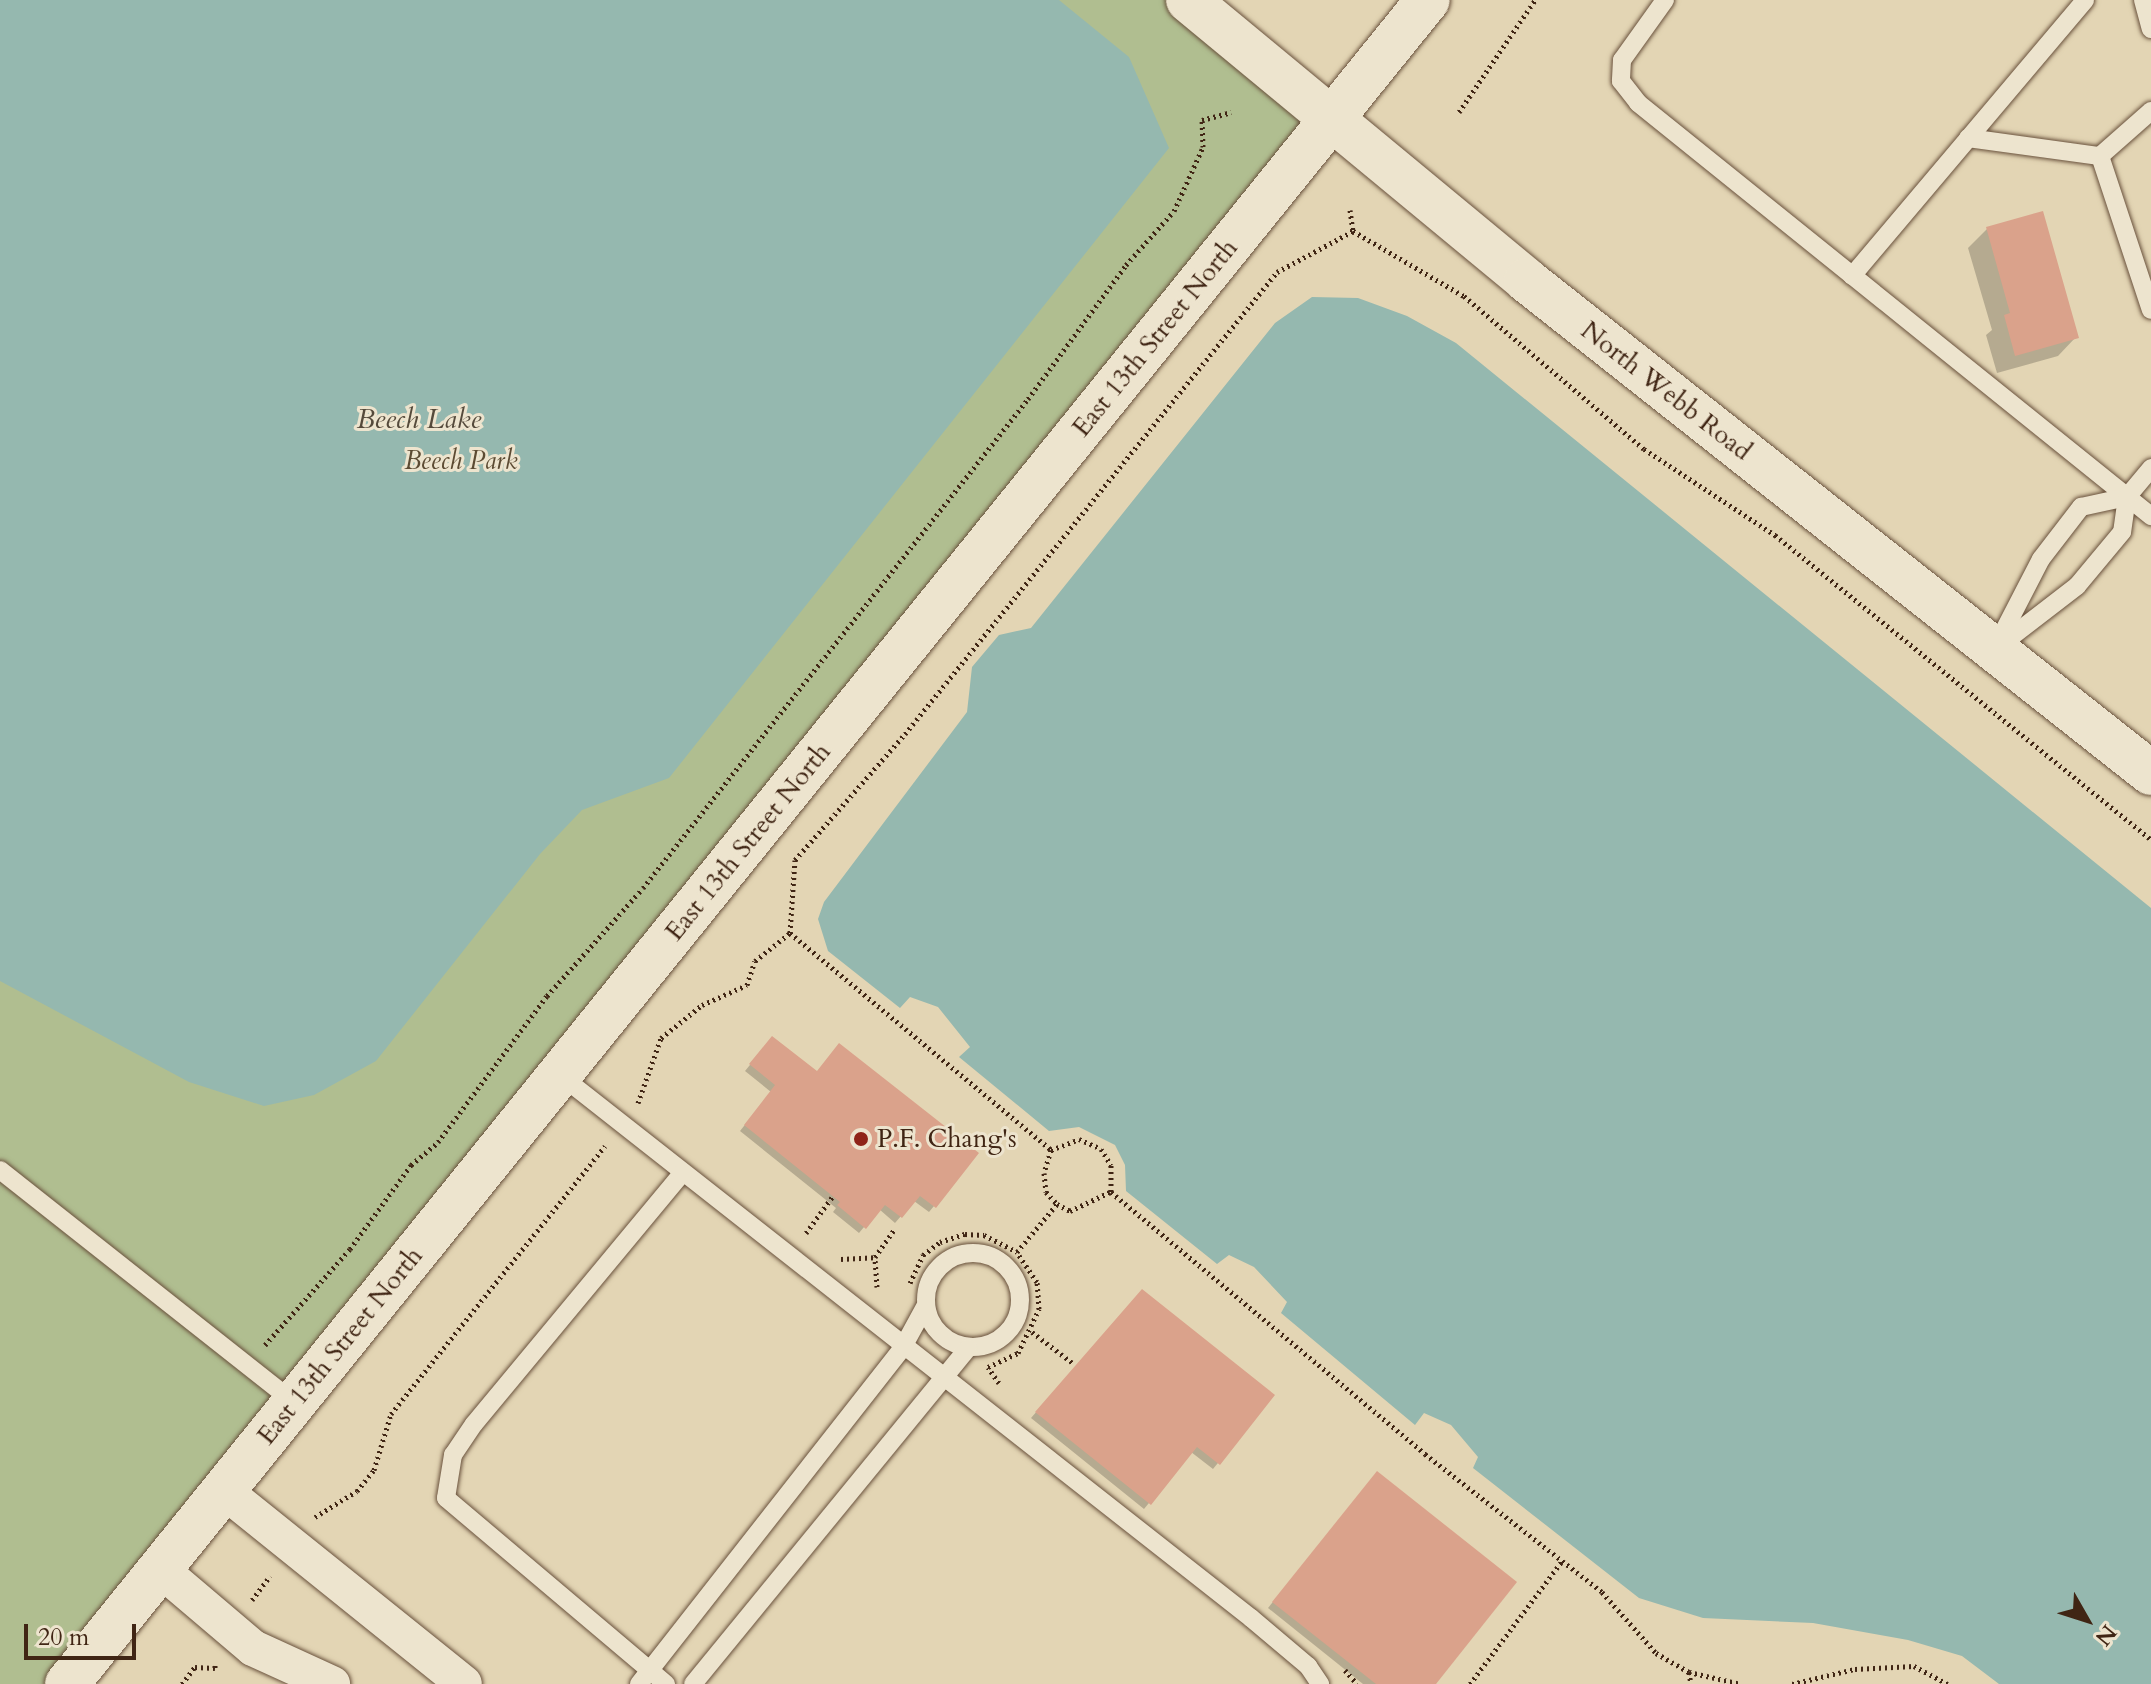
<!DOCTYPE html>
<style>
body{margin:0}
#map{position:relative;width:2151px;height:1684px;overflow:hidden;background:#e3d5b4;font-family:Cardo,serif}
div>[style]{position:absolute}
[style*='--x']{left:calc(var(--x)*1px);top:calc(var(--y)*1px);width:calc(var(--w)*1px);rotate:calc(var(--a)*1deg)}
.green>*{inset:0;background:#b0be90}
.water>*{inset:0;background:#95b8af}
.shadow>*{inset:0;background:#0003}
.building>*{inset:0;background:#daa28b}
.path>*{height:5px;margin-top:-2.5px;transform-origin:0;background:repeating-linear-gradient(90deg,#402514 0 2px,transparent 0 6px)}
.roads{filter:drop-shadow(0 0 2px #69513c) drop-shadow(0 0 2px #69513c)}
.lane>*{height:18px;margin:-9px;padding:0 9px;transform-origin:9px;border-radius:9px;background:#ede4ce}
.lane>.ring{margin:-9px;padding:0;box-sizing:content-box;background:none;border:18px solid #ede4ce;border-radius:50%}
.street>*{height:36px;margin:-18px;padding:0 18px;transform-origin:18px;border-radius:18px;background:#ede4ce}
.secondary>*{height:44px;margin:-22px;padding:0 22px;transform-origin:22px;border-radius:22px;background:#ede4ce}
.dots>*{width:22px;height:22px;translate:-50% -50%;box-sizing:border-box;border:4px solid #ede4ce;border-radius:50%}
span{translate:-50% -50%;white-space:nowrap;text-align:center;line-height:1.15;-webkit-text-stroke:6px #ede4ce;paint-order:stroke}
.street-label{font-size:26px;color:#402514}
.park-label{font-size:26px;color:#5c4b33;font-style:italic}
.poi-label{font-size:26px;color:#402514}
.left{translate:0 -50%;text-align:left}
.water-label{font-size:28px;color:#554a3b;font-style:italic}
.north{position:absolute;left:2047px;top:1580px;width:80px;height:80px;-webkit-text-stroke:6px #ede4ce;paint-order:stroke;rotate:129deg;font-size:22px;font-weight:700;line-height:32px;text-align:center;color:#402514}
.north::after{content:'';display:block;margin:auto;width:28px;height:36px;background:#402514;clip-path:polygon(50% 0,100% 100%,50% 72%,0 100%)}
.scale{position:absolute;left:24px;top:1624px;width:112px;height:36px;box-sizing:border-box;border:4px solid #402514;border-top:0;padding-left:10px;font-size:24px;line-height:28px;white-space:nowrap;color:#402514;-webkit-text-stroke:6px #ede4ce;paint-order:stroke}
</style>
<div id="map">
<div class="green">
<div style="clip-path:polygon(0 0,1185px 0,1332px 119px,68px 1684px,0 1684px)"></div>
</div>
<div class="water">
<div style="clip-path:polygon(0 0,1059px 0,1129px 57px,1169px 148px,669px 778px,582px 810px,540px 854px,376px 1061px,314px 1095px,264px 1106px,189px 1082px,0 981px)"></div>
<div style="clip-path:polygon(1312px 297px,1358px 298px,1407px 316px,1456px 343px,2151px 908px,2151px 1684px,1999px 1684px,1962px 1656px,1908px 1640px,1813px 1623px,1703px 1618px,1639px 1598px,1473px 1468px,1478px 1457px,1451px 1425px,1424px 1413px,1415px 1425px,1281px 1313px,1287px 1302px,1254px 1267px,1229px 1255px,1217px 1264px,1126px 1191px,1125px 1165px,1115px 1145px,1079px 1127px,1049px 1131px,959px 1057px,970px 1047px,938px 1007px,910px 997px,900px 1008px,828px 951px,818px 919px,824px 902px,967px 712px,972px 667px,999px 635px,1031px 628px,1275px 323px)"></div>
</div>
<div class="shadow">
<div style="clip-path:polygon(1987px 229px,2076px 337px,2058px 356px,1997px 373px,1986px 335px,1992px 330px,1968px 248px)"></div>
<div style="clip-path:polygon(767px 1044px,934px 1206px,929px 1212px,914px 1201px,895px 1223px,879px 1209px,859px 1233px,833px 1212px,836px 1208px,740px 1131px,771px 1092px,745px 1071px)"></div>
<div style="clip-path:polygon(1136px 1297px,1273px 1396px,1213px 1469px,1191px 1452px,1144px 1509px,1031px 1418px)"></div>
<div style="clip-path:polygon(1372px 1479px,1433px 1684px,1363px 1684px,1268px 1608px)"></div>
</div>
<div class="building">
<div style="clip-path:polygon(2043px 211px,2079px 338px,2015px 356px,2004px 315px,2010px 313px,1986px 227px)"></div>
<div style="clip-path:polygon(772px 1036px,817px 1071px,839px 1043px,979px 1153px,936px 1208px,920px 1196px,902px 1218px,885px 1205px,866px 1229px,837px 1205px,840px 1202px,744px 1125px,775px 1085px,749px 1064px)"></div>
<div style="clip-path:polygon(1142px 1289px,1275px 1395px,1220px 1465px,1197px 1447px,1151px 1505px,1035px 1412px)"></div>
<div style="clip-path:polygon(1377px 1471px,1517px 1582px,1436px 1684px,1376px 1684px,1272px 1602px)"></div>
</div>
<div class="path">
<div style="--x:1459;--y:112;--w:135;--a:-55.8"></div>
<div style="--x:1350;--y:210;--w:21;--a:82"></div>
<div style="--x:790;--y:933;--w:339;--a:39.7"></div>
<div style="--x:1051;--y:1150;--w:30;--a:-21"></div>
<div style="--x:1079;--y:1139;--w:24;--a:24"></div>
<div style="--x:1101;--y:1149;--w:19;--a:58"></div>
<div style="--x:1111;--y:1165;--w:27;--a:90"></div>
<div style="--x:1111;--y:1192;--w:409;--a:39.8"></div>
<div style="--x:1425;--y:1454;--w:224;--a:37.9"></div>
<div style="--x:1602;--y:1592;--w:81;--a:48.5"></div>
<div style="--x:1656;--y:1653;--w:38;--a:30"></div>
<div style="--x:1689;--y:1672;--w:53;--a:13"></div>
<div style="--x:638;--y:1103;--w:69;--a:-70.5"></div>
<div style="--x:661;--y:1038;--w:53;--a:-38.8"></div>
<div style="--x:702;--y:1005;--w:49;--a:-24"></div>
<div style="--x:747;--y:985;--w:25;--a:-72"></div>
<div style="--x:755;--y:961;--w:45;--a:-38.7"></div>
<div style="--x:790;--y:933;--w:73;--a:-86.1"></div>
<div style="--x:795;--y:860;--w:167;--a:-48.9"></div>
<div style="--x:905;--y:734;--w:593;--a:-51.16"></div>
<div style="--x:1277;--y:272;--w:86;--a:-28.3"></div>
<div style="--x:1353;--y:231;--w:129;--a:30.4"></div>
<div style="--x:1464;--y:296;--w:236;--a:40.4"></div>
<div style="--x:1644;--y:449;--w:157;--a:33.3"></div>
<div style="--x:1775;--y:535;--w:484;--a:39"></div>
<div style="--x:1051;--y:1150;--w:24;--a:107"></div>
<div style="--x:1044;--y:1173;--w:19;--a:84"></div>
<div style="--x:1046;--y:1192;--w:16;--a:47"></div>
<div style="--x:1057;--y:1204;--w:15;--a:28"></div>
<div style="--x:1070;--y:1211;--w:44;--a:-25.4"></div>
<div style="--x:806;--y:1233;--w:46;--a:-53.9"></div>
<div style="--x:841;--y:1259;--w:34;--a:-3"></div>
<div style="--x:910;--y:1283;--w:31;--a:-65"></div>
<div style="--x:923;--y:1255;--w:21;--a:-37"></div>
<div style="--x:940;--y:1242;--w:26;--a:-18"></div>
<div style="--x:965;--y:1234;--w:19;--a:3"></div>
<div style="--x:984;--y:1235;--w:37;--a:27"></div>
<div style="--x:877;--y:1287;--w:30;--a:-94"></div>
<div style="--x:875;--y:1257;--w:35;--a:-55"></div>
<div style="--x:1032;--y:1332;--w:53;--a:37.3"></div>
<div style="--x:265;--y:1345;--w:128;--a:-48.5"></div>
<div style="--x:350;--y:1249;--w:104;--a:-54"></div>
<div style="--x:411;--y:1165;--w:35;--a:-40"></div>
<div style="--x:438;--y:1142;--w:182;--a:-53.3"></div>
<div style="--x:547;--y:996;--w:144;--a:-48.4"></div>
<div style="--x:643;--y:888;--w:622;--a:-51.79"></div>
<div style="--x:1028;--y:399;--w:166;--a:-53.8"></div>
<div style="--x:1126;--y:265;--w:72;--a:-48.4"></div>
<div style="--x:1174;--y:211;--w:70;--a:-65.6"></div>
<div style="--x:1203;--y:147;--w:27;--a:-92"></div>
<div style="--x:1202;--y:120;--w:30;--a:-15"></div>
<div style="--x:999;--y:1383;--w:19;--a:-125"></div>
<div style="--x:988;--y:1367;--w:33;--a:-25"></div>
<div style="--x:1018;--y:1353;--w:49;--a:-64.5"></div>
<div style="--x:1039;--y:1309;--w:27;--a:-94"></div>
<div style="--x:1037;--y:1282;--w:36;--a:-124"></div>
<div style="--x:1017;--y:1252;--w:62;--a:-50.2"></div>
<div style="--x:315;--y:1517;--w:49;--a:-31.8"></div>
<div style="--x:357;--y:1491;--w:27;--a:-51"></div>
<div style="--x:374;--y:1470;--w:59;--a:-73.1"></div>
<div style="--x:391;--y:1414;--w:343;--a:-51.4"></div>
<div style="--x:252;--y:1600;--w:30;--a:-53"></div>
<div style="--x:1345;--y:1670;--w:18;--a:49"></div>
<div style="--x:1689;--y:1672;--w:12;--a:81"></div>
<div style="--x:182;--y:1684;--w:21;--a:-53"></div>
<div style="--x:195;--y:1667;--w:20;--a:3"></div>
<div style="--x:215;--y:1668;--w:6;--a:-90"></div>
<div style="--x:1470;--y:1684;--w:154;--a:-53.2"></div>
<div style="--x:1792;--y:1684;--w:65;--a:-13.4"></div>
<div style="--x:1855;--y:1669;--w:59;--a:-2.9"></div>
<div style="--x:1914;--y:1666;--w:38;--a:28"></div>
</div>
<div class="roads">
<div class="lane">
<div style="--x:1665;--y:0;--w:74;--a:125.6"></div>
<div style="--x:1622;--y:60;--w:21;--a:93"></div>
<div style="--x:1621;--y:81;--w:28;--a:52"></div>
<div style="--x:1638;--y:103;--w:659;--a:38.84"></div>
<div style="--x:2143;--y:0;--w:30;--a:75"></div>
<div style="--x:2151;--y:111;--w:68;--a:138.6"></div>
<div style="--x:2100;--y:156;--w:162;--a:71.7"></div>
<div style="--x:1968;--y:138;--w:133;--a:7.8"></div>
<div style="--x:1852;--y:276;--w:361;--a:-49.8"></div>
<div style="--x:2127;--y:497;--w:35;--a:98"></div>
<div style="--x:2122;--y:532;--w:70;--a:129.8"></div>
<div style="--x:2077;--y:586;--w:105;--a:142.4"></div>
<div style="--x:1994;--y:650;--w:102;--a:-62.7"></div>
<div style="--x:2041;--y:559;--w:66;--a:-52.4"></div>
<div style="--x:2081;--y:507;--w:47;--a:-12.3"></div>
<div style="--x:2127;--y:497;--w:38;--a:-50"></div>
<div style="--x:560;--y:1075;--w:879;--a:38.16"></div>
<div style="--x:1251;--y:1618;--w:75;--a:40.1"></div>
<div style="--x:1308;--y:1666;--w:22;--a:56"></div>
<div style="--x:0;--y:1170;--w:375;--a:38.3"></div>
<div class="ring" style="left:926px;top:1253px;width:76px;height:76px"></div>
<div style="--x:639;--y:1684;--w:428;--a:-51.9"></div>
<div style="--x:903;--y:1347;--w:48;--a:-61.3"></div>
<div style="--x:666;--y:1684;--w:288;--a:-139.8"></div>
<div style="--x:446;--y:1498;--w:44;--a:-80.8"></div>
<div style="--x:453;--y:1455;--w:37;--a:-56"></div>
<div style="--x:474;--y:1424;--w:327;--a:-50.3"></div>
<div style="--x:693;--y:1684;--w:434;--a:-50.7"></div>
</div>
<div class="street">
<div style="--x:223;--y:1490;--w:309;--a:38.8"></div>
<div style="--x:160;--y:1569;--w:122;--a:40.3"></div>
<div style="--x:253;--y:1648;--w:87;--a:24.5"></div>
</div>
<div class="secondary">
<div style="--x:1188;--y:0;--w:439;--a:39.6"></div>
<div style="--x:1526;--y:280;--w:796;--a:38.27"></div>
<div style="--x:67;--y:1684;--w:2165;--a:-51.06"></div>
</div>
</div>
<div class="dots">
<div style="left:861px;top:1139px;background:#8f2418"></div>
</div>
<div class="street-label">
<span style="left:1155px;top:338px;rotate:-51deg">East 13th Street North</span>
<span style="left:1666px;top:391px;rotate:38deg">North Webb Road</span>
<span style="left:748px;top:842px;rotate:-51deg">East 13th Street North</span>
<span style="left:340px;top:1346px;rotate:-51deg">East 13th Street North</span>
</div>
<div class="park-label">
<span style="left:461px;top:461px">Beech Park</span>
</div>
<div class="poi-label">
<span class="left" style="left:877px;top:1139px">P.F. Chang's</span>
</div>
<div class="water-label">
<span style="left:419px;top:419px">Beech Lake</span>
</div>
<div class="north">N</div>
<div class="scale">20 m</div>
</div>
